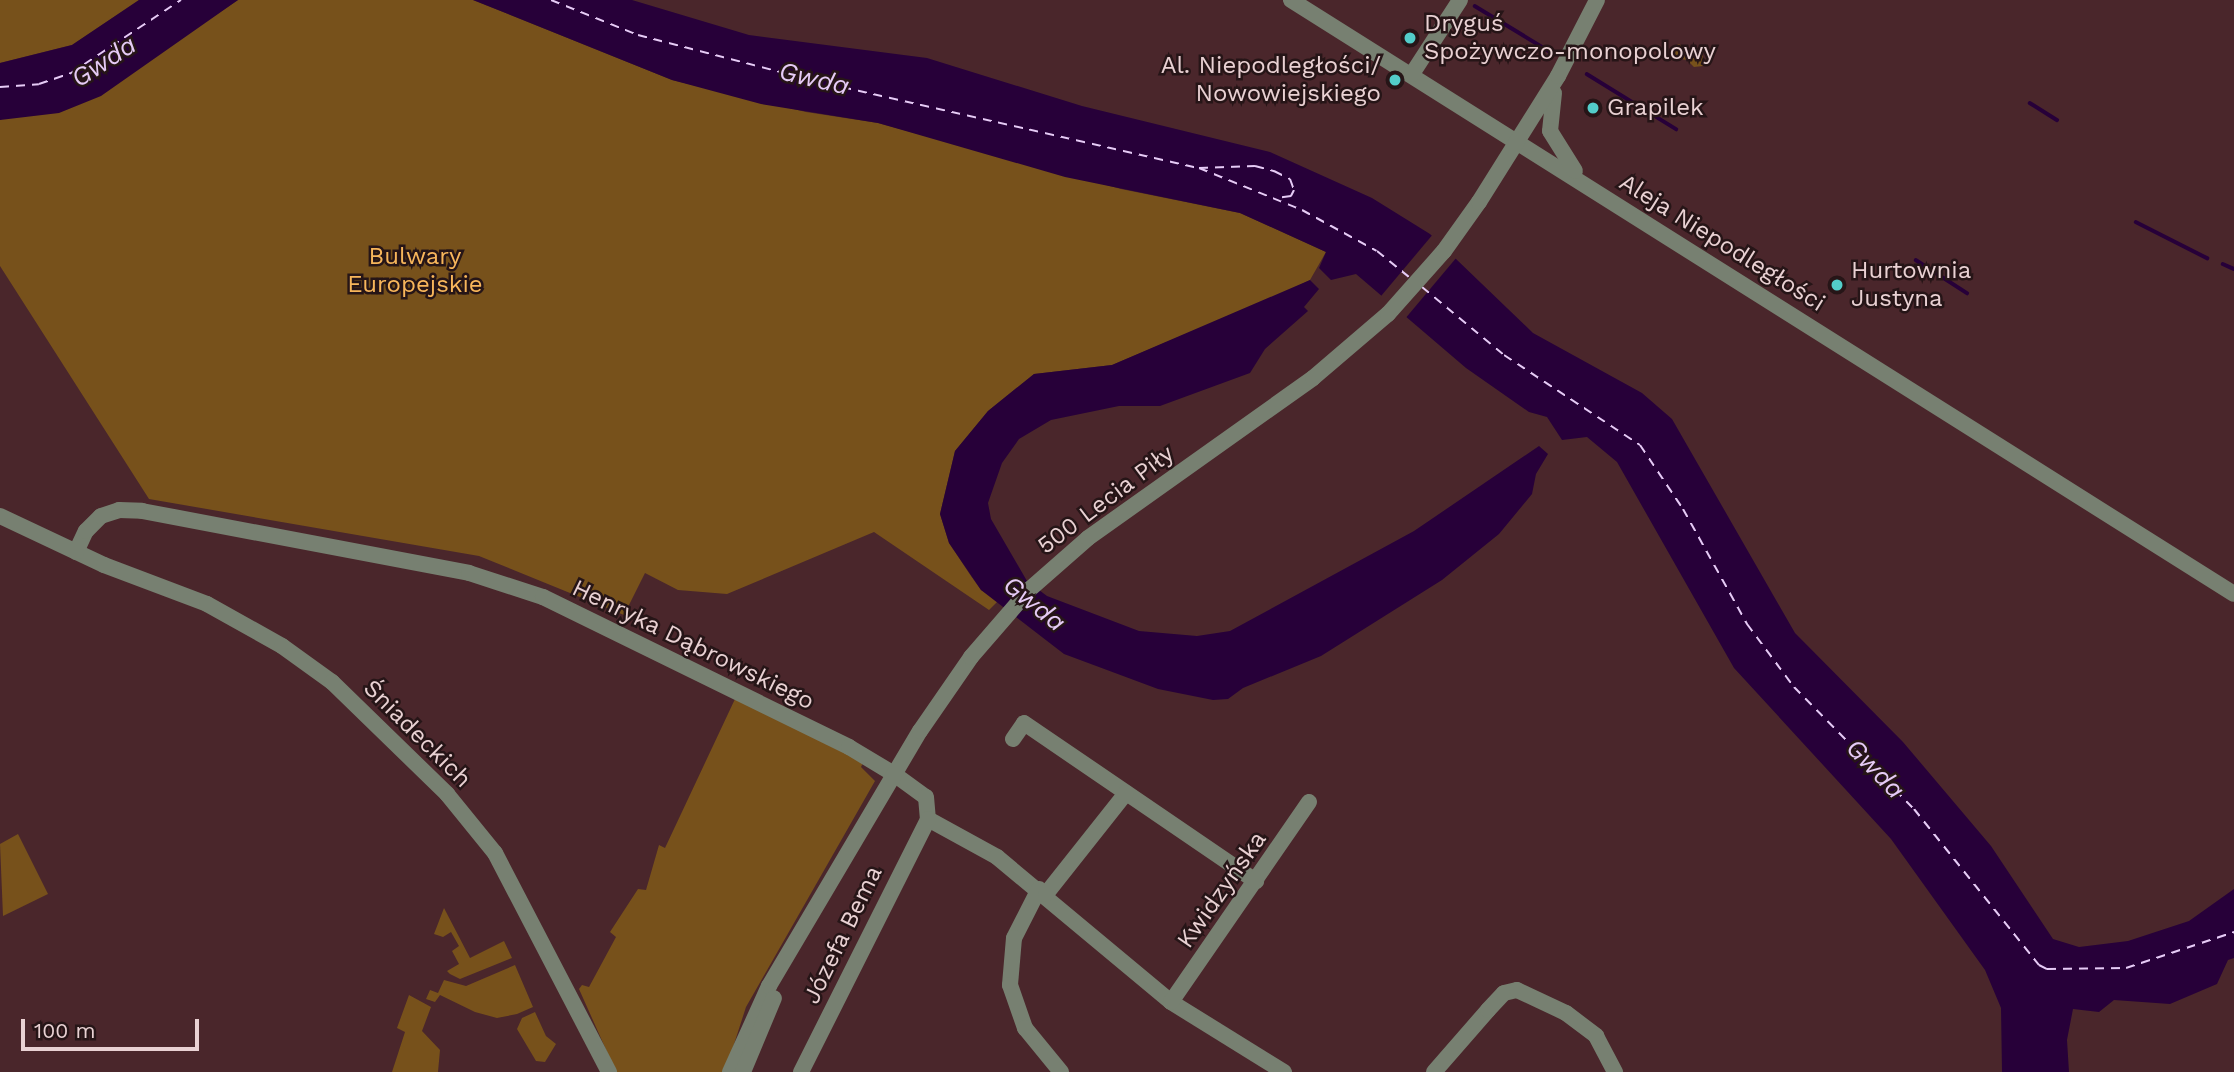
<!DOCTYPE html>
<meta charset="utf-8">
<style>
body{margin:0}
#map{position:relative;width:2234px;height:1072px;overflow:hidden;background:#4a262b;font-family:"Work Sans",sans-serif}
div>[style]{position:absolute}
[style*='--x']{left:calc(var(--x)*1px);top:calc(var(--y)*1px);width:calc(var(--w)*1px);rotate:calc(var(--a)*1deg)}
.green>*{inset:0;background:#77511b}
.water>*{inset:0;background:#270039}
.pier>*{inset:0;background:#4a262b;transform-origin:0 0}
.stream>*{height:3.5px;margin:-1.75px;padding:0 1.75px;transform-origin:1.75px;border-radius:1.75px;background:#270039}
.ferry>*{height:2px;margin-top:-1px;transform-origin:0;background:repeating-linear-gradient(90deg,#e6cbf6 0 9px,transparent 0 16px)}
.minor>*{height:16px;margin:-8px;padding:0 8px;transform-origin:8px;border-radius:8px;background:#778071}
.dots>*{width:19px;height:19px;translate:-50% -50%;box-sizing:border-box;border:4px solid #261517;border-radius:50%}
span{translate:-50% -50%;white-space:nowrap;text-align:center;line-height:1.15;-webkit-text-stroke:5px #261517;paint-order:stroke}
.poi-label{font-size:24px;color:#e9d1d3}
.left{translate:0 -50%;text-align:left}
.right{translate:-100% -50%;text-align:right}
.street-label{font-size:24px;color:#e9d1d3}
.park-label{font-size:24px;color:#f8b65b}
.water-label{font-size:26px;color:#e6cbf6;font-style:italic}
.scale{position:absolute;left:21px;top:1019px;width:178px;height:32px;box-sizing:border-box;border:4px solid #e9d1d3;border-top:0;padding-left:9px;font-size:21px;line-height:24px;white-space:nowrap;color:#e9d1d3;-webkit-text-stroke:5px #261517;paint-order:stroke}
</style>
<div id="map">
<div class="green">
<div style="clip-path:polygon(0 0,139px 0,72px 45px,0 63px)"></div>
<div style="clip-path:polygon(238px 0,473px 0,672px 80px,806px 112px,878px 123px,1121px 189px,1240px 213px,1326px 252px,1310px 280px,1288px 291px,1112px 365px,1034px 374px,988px 411px,955px 451px,940px 514px,949px 543px,971px 576px,981px 590px,999px 600px,989px 610px,874px 532px,727px 594px,678px 590px,645px 573px,624px 615px,479px 556px,149px 499px,0 266px,0 120px,190px 32px)"></div>
<div style="clip-path:polygon(1678px 44px,1703px 53px,1703px 66px,1694px 67px,1687px 60px,1675px 58px,1672px 52px)"></div>
<div style="clip-path:polygon(735px 699px,864px 761px,861px 767px,875px 781px,746px 1007px,725px 1072px,616px 1072px,579px 989px,582px 985px,589px 987px,616px 937px,610px 932px,638px 889px,646px 890px,659px 845px,665px 848px)"></div>
<div style="clip-path:polygon(18px 834px,48px 894px,3px 916px,0 844px)"></div>
<div style="clip-path:polygon(444px 908px,470px 958px,504px 941px,512px 958px,460px 979px,450px 974px,447px 971px,459px 964px,452px 951px,459px 946px,451px 932px,443px 937px,434px 934px)"></div>
<div style="clip-path:polygon(515px 965px,533px 1007px,517px 1014px,497px 1018px,475px 1012px,440px 995px,435px 1002px,426px 999px,430px 990px,438px 993px,444px 980px,466px 986px)"></div>
<div style="clip-path:polygon(409px 995px,431px 1007px,422px 1031px,440px 1050px,438px 1072px,392px 1072px,405px 1032px,397px 1028px)"></div>
<div style="clip-path:polygon(535px 1012px,546px 1036px,556px 1044px,545px 1062px,536px 1061px,517px 1029px,522px 1018px)"></div>
</div>
<div class="water">
<div style="clip-path:polygon(139px 0,238px 0,101px 96px,59px 113px,0 120px,0 63px,72px 45px)"></div>
<div style="clip-path:polygon(473px 0,632px 0,749px 35px,927px 58px,1082px 106px,1270px 152px,1372px 198px,1430px 234px,1533px 333px,1642px 393px,1672px 419px,1795px 633px,1903px 742px,1991px 846px,2053px 939px,2079px 947px,2128px 941px,2189px 921px,2234px 889px,2234px 958px,2228px 960px,2217px 984px,2170px 1004px,2114px 1000px,2099px 1012px,2073px 1009px,2067px 1040px,2069px 1072px,2002px 1072px,2001px 1008px,1985px 970px,1891px 839px,1734px 668px,1617px 462px,1587px 437px,1562px 440px,1547px 417px,1529px 412px,1466px 368px,1356px 274px,1331px 280px,1319px 268px,1326px 252px,1240px 213px,1065px 177px,878px 123px,761px 104px,672px 80px)"></div>
<div style="clip-path:polygon(1310px 280px,1319px 289px,1304px 307px,1308px 311px,1265px 349px,1250px 373px,1160px 406px,1119px 406px,1051px 420px,1019px 439px,1002px 463px,988px 503px,991px 519px,1027px 581px,1047px 596px,1139px 631px,1197px 636px,1230px 631px,1414px 531px,1539px 446px,1548px 454px,1536px 474px,1532px 494px,1499px 534px,1442px 580px,1321px 656px,1243px 688px,1228px 699px,1213px 700px,1158px 689px,1064px 654px,981px 590px,949px 543px,940px 514px,955px 451px,988px 411px,1034px 374px,1112px 365px)"></div>
</div>
<div class="pier">
<div style="left:1434px;top:233px;width:33px;height:84px;rotate:40deg"></div>
</div>
<div class="stream">
<div style="--x:1475;--y:6;--w:87;--a:31.3"></div>
<div style="--x:1587;--y:74;--w:105;--a:31.7"></div>
<div style="--x:2030;--y:103;--w:32;--a:32"></div>
<div style="--x:2136;--y:222;--w:80;--a:26.9"></div>
<div style="--x:1916;--y:260;--w:61;--a:32.9"></div>
<div style="--x:2223;--y:264;--w:12;--a:24"></div>
</div>
<div class="ferry">
<div style="--x:551;--y:0;--w:94;--a:21.9"></div>
<div style="--x:638;--y:35;--w:179;--a:14.6"></div>
<div style="--x:811;--y:80;--w:398;--a:12.8"></div>
<div style="--x:1199;--y:168;--w:56;--a:-2"></div>
<div style="--x:1255;--y:166;--w:20;--a:15"></div>
<div style="--x:1274;--y:171;--w:18;--a:27"></div>
<div style="--x:1290;--y:179;--w:12;--a:70"></div>
<div style="--x:1294;--y:190;--w:7;--a:117"></div>
<div style="--x:1291;--y:196;--w:15;--a:172"></div>
<div style="--x:0;--y:87;--w:39;--a:-4"></div>
<div style="--x:39;--y:84;--w:34;--a:-19"></div>
<div style="--x:71;--y:73;--w:132;--a:-33.6"></div>
<div style="--x:1199;--y:168;--w:111;--a:22.2"></div>
<div style="--x:1302;--y:210;--w:85;--a:28.7"></div>
<div style="--x:1377;--y:251;--w:41;--a:39.1"></div>
<div style="--x:1422;--y:287;--w:107;--a:39.7"></div>
<div style="--x:1504;--y:355;--w:163;--a:33.5"></div>
<div style="--x:1640;--y:445;--w:77;--a:56.1"></div>
<div style="--x:1683;--y:509;--w:132;--a:60.9"></div>
<div style="--x:1747;--y:624;--w:79;--a:53.3"></div>
<div style="--x:1794;--y:687;--w:171;--a:45.5"></div>
<div style="--x:1914;--y:809;--w:200;--a:51.3"></div>
<div style="--x:2039;--y:965;--w:9;--a:27"></div>
<div style="--x:2047;--y:969;--w:79;--a:-0.7"></div>
<div style="--x:2126;--y:968;--w:114;--a:-18.4"></div>
</div>
<div class="minor">
<div style="--x:1291;--y:0;--w:1114;--a:32.21"></div>
<div style="--x:1412;--y:74;--w:88;--a:-57"></div>
<div style="--x:1554;--y:93;--w:38;--a:96"></div>
<div style="--x:1550;--y:131;--w:47;--a:58"></div>
<div style="--x:0;--y:516;--w:115;--a:25.2"></div>
<div style="--x:104;--y:565;--w:110;--a:20.7"></div>
<div style="--x:207;--y:604;--w:86;--a:29.2"></div>
<div style="--x:282;--y:646;--w:62;--a:35.8"></div>
<div style="--x:332;--y:682;--w:161;--a:44.2"></div>
<div style="--x:447;--y:794;--w:76;--a:50.9"></div>
<div style="--x:495;--y:853;--w:247;--a:62.5"></div>
<div style="--x:76;--y:552;--w:23;--a:-65"></div>
<div style="--x:86;--y:531;--w:21;--a:-45"></div>
<div style="--x:101;--y:516;--w:19;--a:-18"></div>
<div style="--x:119;--y:510;--w:23;--a:2"></div>
<div style="--x:142;--y:511;--w:333;--a:10.7"></div>
<div style="--x:469;--y:573;--w:78;--a:18"></div>
<div style="--x:543;--y:597;--w:341;--a:26.1"></div>
<div style="--x:849;--y:747;--w:52;--a:31"></div>
<div style="--x:894;--y:774;--w:39;--a:36"></div>
<div style="--x:926;--y:797;--w:22;--a:85"></div>
<div style="--x:928;--y:819;--w:79;--a:28.8"></div>
<div style="--x:997;--y:857;--w:226;--a:39.8"></div>
<div style="--x:1171;--y:1002;--w:133;--a:31.8"></div>
<div style="--x:1013;--y:739;--w:19;--a:-55"></div>
<div style="--x:1024;--y:723;--w:281;--a:34.3"></div>
<div style="--x:1039;--y:889;--w:55;--a:117"></div>
<div style="--x:1014;--y:938;--w:47;--a:94.9"></div>
<div style="--x:1010;--y:985;--w:46;--a:70.8"></div>
<div style="--x:1025;--y:1028;--w:57;--a:50.7"></div>
<div style="--x:1046;--y:894;--w:129;--a:-51.6"></div>
<div style="--x:1171;--y:1002;--w:243;--a:-55.4"></div>
<div style="--x:730;--y:1072;--w:94;--a:-65.6"></div>
<div style="--x:769;--y:986;--w:296;--a:-59.4"></div>
<div style="--x:920;--y:731;--w:90;--a:-55.4"></div>
<div style="--x:971;--y:657;--w:90;--a:-49.1"></div>
<div style="--x:1030;--y:589;--w:77;--a:-41.3"></div>
<div style="--x:1088;--y:538;--w:276;--a:-35.4"></div>
<div style="--x:1313;--y:378;--w:99;--a:-40.5"></div>
<div style="--x:1388;--y:314;--w:84;--a:-48.4"></div>
<div style="--x:1444;--y:251;--w:60;--a:-54.5"></div>
<div style="--x:1479;--y:202;--w:149;--a:-57.9"></div>
<div style="--x:1558;--y:76;--w:85;--a:-62.8"></div>
<div style="--x:743;--y:1072;--w:80;--a:-67.3"></div>
<div style="--x:801;--y:1072;--w:283;--a:-63.3"></div>
<div style="--x:1434;--y:1072;--w:82;--a:-48.9"></div>
<div style="--x:1488;--y:1010;--w:23;--a:-47"></div>
<div style="--x:1504;--y:993;--w:13;--a:-13"></div>
<div style="--x:1517;--y:990;--w:54;--a:25.1"></div>
<div style="--x:1566;--y:1013;--w:38;--a:37"></div>
<div style="--x:1596;--y:1036;--w:41;--a:62.2"></div>
</div>
<div class="dots">
<div style="left:1410px;top:38px;background:#53cdca"></div>
<div style="left:1395px;top:80px;background:#53cdca"></div>
<div style="left:1593px;top:108px;background:#53cdca"></div>
<div style="left:1837px;top:285px;background:#53cdca"></div>
</div>
<div class="poi-label">
<span class="left" style="left:1424px;top:38px">Dryguś<br>Spożywczo-monopolowy</span>
<span class="right" style="left:1381px;top:80px">Al. Niepodległości/<br>Nowowiejskiego</span>
<span class="left" style="left:1607px;top:108px">Grapilek</span>
<span class="left" style="left:1851px;top:285px">Hurtownia<br>Justyna</span>
</div>
<div class="street-label">
<span style="left:1722px;top:243px;rotate:32deg">Aleja Niepodległości</span>
<span style="left:1106px;top:500px;rotate:-37deg">500 Lecia Piły</span>
<span style="left:693px;top:645px;rotate:26deg">Henryka Dąbrowskiego</span>
<span style="left:417px;top:734px;rotate:45deg">Śniadeckich</span>
<span style="left:1222px;top:890px;rotate:-55deg">Kwidzyńska</span>
<span style="left:843px;top:935px;rotate:-64deg">Józefa Bema</span>
</div>
<div class="park-label">
<span style="left:415px;top:271px">Bulwary<br>Europejskie</span>
</div>
<div class="water-label">
<span style="left:104px;top:62px;rotate:-33deg">Gwda</span>
<span style="left:814px;top:79px;rotate:13deg">Gwda</span>
<span style="left:1034px;top:604px;rotate:39deg">Gwda</span>
<span style="left:1875px;top:769px;rotate:46deg">Gwda</span>
</div>
<div class="scale">100 m</div>
</div>
